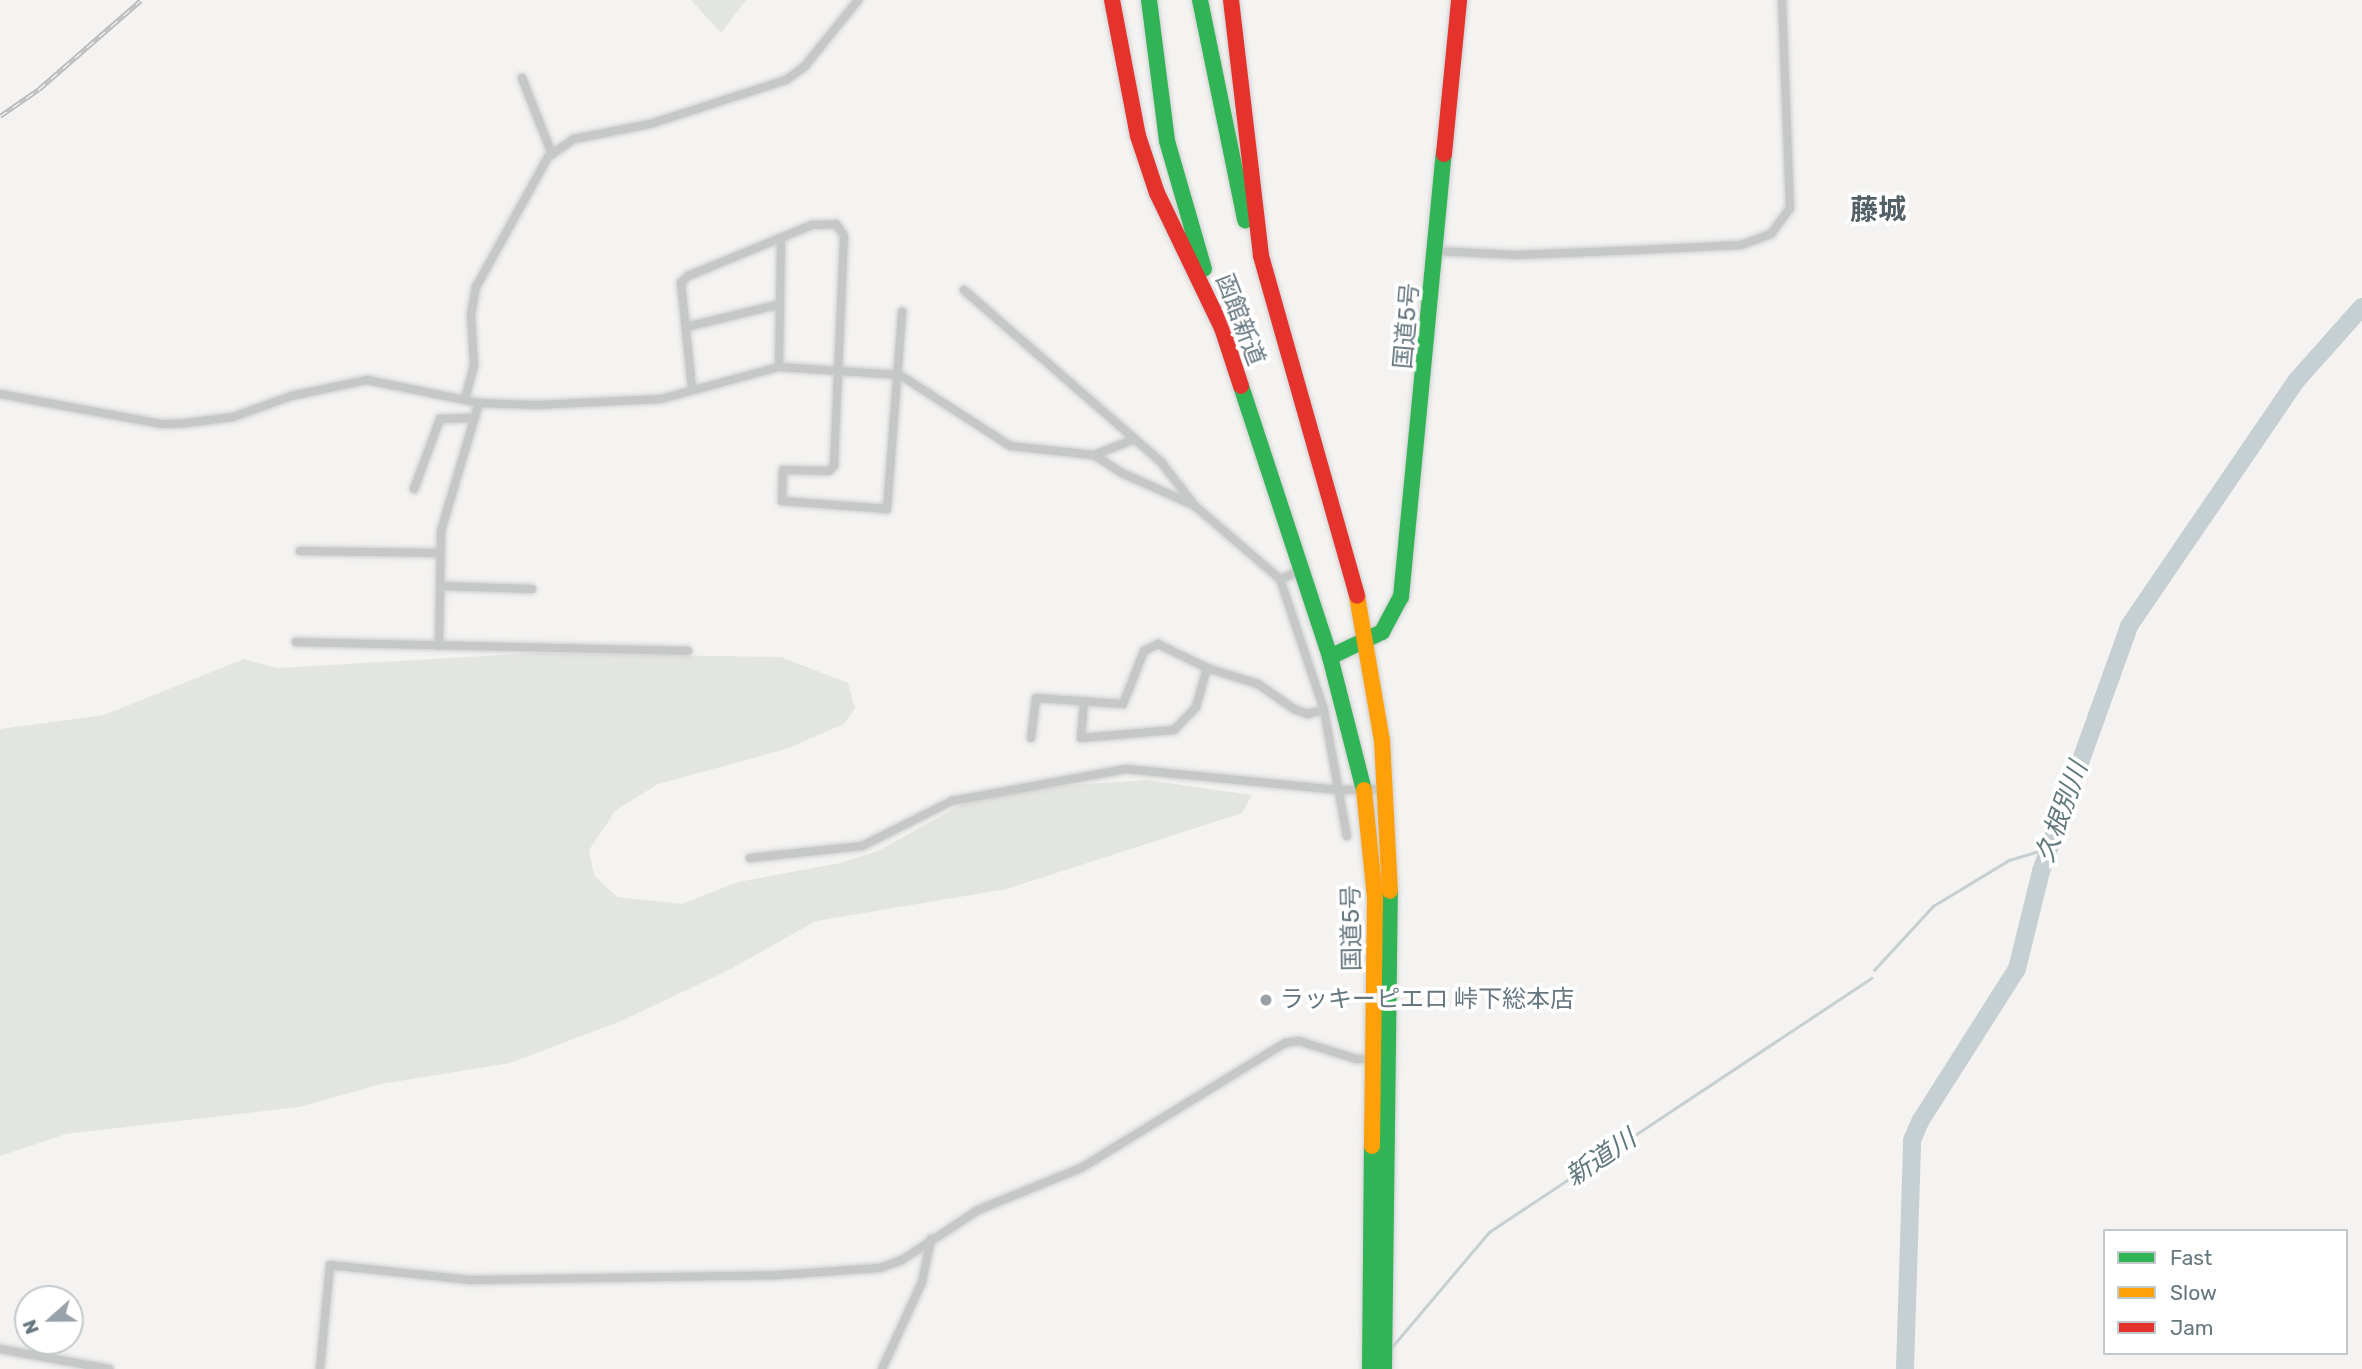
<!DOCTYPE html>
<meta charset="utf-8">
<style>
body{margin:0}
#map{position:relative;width:2362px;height:1369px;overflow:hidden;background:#f4f3f2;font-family:Rubik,"Noto Sans JP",sans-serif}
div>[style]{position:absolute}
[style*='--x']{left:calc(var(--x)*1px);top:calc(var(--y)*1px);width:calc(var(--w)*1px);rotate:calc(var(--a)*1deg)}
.green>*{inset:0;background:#e3e5e0}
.stream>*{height:2.5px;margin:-1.25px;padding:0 1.25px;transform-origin:1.25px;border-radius:1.25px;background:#c6d0d2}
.river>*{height:18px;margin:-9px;padding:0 9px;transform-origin:9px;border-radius:9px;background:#c6d0d2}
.roads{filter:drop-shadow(0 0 2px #cfd0d0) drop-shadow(0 0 2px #cfd0d0)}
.street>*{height:8px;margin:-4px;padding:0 4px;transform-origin:4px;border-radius:4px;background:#c6c8c8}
.fast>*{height:16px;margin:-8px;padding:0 8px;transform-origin:8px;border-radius:8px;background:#30b455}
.slow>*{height:16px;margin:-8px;padding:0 8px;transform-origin:8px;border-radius:8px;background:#ff9f0a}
.jam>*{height:16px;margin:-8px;padding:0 8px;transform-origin:8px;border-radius:8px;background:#e5322d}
.rail>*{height:5px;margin-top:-2.5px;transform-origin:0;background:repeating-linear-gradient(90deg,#fff 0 8px,#bcbdbe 0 16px);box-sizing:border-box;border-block:2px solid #bcbdbe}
.dots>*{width:19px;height:19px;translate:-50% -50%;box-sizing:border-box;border:4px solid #fff;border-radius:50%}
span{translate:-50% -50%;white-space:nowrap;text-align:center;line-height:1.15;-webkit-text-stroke:7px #fff;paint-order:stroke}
.street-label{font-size:24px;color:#667780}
.poi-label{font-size:24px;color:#667780}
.left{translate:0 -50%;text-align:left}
.water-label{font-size:26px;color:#61797d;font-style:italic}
.quarter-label{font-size:28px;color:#535f66;font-weight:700}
.legend{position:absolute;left:2103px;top:1229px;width:245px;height:126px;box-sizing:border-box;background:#fff;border:2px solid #c2c9cc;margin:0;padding:9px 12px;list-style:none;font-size:21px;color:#667780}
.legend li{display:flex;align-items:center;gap:14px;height:35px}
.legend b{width:35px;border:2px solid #c2c9cc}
.north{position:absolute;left:14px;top:1285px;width:70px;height:70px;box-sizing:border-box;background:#fff;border:2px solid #c2c9cc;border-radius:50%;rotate:249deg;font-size:19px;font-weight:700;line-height:28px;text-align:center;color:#667780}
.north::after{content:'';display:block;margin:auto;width:24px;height:32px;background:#98a2a8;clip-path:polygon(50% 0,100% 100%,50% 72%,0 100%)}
</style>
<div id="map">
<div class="green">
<div style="clip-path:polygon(691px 0,746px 0,721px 33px)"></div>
<div style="clip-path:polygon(538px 653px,781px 657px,848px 683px,855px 708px,844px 724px,786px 749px,658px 784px,616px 810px,589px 850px,594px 875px,617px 897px,682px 904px,738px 882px,840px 863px,878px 851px,966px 802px,1013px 789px,1147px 780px,1252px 795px,1242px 813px,1007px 889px,816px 921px,725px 972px,621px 1021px,510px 1063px,381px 1084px,300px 1107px,66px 1134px,0 1156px,0 729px,104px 715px,244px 659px,277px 668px)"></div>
</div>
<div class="stream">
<div style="--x:1874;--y:970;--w:87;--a:-47.3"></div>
<div style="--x:1933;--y:906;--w:89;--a:-31.2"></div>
<div style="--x:2009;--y:860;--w:42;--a:-16.7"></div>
<div style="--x:1391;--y:1348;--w:152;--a:-49.8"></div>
<div style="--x:1489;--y:1232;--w:459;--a:-33.6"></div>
</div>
<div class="river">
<div style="--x:1905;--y:1369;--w:229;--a:-88.2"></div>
<div style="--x:1912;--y:1140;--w:22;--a:-66"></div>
<div style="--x:1921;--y:1120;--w:179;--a:-57.6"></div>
<div style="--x:2017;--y:969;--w:101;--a:-76.2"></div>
<div style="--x:2041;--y:871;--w:260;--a:-70.2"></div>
<div style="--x:2129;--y:626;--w:297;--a:-55.7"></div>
<div style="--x:2296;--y:381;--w:99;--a:-48.3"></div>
</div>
<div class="roads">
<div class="street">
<div style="--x:522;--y:78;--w:82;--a:68.5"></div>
<div style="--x:1436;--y:251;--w:80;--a:2.9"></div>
<div style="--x:1516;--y:255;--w:123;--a:-2.3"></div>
<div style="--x:1639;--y:250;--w:102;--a:-2.8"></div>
<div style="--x:1741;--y:245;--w:32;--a:-20"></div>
<div style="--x:1771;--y:234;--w:32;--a:-54"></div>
<div style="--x:1790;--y:208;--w:208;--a:-92.2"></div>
<div style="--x:964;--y:290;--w:262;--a:41.1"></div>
<div style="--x:1161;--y:462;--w:56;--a:52.3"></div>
<div style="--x:686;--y:327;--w:97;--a:-13.7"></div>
<div style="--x:779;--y:367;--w:129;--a:-89.1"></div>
<div style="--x:692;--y:388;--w:106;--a:-96"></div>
<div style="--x:681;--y:283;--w:10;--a:-45"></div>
<div style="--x:688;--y:276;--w:134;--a:-22.4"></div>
<div style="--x:812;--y:225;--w:24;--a:-2"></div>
<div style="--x:836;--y:224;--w:14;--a:56"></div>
<div style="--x:844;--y:236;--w:230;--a:92.5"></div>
<div style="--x:834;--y:466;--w:7;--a:135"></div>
<div style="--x:829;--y:471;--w:46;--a:-178.8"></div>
<div style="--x:783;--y:470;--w:31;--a:92"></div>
<div style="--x:782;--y:501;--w:105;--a:4.4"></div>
<div style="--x:887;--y:509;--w:198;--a:-85.6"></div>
<div style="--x:0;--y:394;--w:165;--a:10.5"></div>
<div style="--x:162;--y:424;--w:24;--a:-2"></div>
<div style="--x:186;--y:423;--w:47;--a:-7.3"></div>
<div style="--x:233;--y:417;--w:62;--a:-19.9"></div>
<div style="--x:291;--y:396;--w:78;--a:-11.9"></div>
<div style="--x:367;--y:380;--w:114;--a:11.6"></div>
<div style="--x:479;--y:403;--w:57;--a:2"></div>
<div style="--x:536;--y:405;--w:125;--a:-2.7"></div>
<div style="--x:661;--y:399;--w:122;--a:-15.2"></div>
<div style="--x:779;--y:367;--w:121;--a:3.8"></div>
<div style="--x:900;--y:375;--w:131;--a:32.8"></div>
<div style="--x:1010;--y:446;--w:84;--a:6.1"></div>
<div style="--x:1094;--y:455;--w:33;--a:33"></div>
<div style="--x:1122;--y:473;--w:80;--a:24.3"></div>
<div style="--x:1195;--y:506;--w:112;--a:40.7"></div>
<div style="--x:1280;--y:579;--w:138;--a:71.4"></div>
<div style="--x:1324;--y:710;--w:128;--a:79.7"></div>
<div style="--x:465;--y:399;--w:34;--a:-75"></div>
<div style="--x:474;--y:366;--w:51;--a:-93.4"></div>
<div style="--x:471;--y:315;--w:28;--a:-80"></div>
<div style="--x:476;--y:287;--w:149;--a:-61"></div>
<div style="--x:548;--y:157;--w:32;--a:-35"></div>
<div style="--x:574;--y:139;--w:77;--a:-11.2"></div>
<div style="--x:650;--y:124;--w:143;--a:-17.9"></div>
<div style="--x:786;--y:80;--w:24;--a:-36"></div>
<div style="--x:805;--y:66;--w:85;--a:-51.2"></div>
<div style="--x:1094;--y:455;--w:44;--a:-21.3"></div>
<div style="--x:414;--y:489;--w:75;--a:-69.6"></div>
<div style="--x:440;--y:419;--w:35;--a:-2"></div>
<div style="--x:300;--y:551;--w:140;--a:0.8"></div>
<div style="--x:1280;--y:579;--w:24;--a:-22"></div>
<div style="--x:440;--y:586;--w:92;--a:1.9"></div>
<div style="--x:296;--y:642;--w:392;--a:1.3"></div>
<div style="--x:439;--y:646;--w:115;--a:-89"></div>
<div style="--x:441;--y:531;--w:134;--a:-73.5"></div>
<div style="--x:1084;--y:702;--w:36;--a:95"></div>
<div style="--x:1081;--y:738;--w:93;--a:-4.9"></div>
<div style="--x:1174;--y:730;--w:32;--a:-46"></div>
<div style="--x:1196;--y:707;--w:41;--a:-74.2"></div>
<div style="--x:1031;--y:738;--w:40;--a:-82.9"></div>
<div style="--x:1036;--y:698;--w:87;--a:3.9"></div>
<div style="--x:1123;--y:704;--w:57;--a:-68.4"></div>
<div style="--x:1144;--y:651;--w:16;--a:-27"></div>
<div style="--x:1158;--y:644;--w:55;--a:26.1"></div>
<div style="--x:1207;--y:668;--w:53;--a:17.4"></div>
<div style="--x:1258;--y:684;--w:44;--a:34.8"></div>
<div style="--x:1294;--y:709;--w:14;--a:21"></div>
<div style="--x:1307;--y:714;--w:17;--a:-13"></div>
<div style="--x:750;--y:858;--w:113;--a:-6.1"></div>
<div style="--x:862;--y:846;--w:101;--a:-26.6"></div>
<div style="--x:952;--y:801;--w:177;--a:-10.4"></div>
<div style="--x:1126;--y:769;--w:217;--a:5.6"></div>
<div style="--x:1342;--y:790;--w:43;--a:-1.3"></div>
<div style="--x:0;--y:1349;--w:111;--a:10.4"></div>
<div style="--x:320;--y:1369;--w:104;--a:-84.5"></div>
<div style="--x:330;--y:1265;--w:141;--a:6.1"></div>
<div style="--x:470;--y:1280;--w:308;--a:-0.9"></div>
<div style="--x:778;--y:1275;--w:102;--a:-3.9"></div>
<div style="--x:880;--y:1268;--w:23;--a:-20"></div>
<div style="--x:902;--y:1260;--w:91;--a:-33.3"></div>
<div style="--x:978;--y:1210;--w:111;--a:-22.2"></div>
<div style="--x:1081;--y:1168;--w:239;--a:-31.5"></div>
<div style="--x:1285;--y:1043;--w:14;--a:-8"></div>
<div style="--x:1299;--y:1041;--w:60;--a:17.5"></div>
<div style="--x:1356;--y:1059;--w:20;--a:0"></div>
<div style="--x:882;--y:1369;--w:96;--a:-65.3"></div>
<div style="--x:922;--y:1282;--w:44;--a:-78.2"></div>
</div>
<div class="fast">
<div style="--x:1149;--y:0;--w:142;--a:82.7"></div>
<div style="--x:1167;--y:141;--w:133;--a:73.9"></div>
<div style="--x:1200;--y:0;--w:225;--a:78.4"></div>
<div style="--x:1241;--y:386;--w:285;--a:71.8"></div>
<div style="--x:1330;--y:657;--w:137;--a:75.7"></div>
<div style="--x:1330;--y:657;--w:58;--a:-25.7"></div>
<div style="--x:1382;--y:632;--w:40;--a:-62"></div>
<div style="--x:1401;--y:597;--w:445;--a:-84.5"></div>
<div style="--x:1370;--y:1369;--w:223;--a:-89.5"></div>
<div style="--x:1384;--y:1369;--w:478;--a:-89.3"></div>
</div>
<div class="slow">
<div style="--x:1357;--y:596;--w:146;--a:80.2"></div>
<div style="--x:1382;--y:740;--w:151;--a:87"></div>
<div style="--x:1364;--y:790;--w:109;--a:84.2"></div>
<div style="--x:1375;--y:898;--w:248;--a:90.7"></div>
</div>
<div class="jam">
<div style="--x:1112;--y:0;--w:138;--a:79.2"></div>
<div style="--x:1138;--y:136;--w:60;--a:71.6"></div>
<div style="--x:1157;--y:193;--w:150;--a:64.3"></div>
<div style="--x:1222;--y:328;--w:61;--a:71.9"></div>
<div style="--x:1231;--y:0;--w:258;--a:83.3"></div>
<div style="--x:1261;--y:256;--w:353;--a:74.2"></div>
<div style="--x:1444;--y:154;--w:155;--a:-84.4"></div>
</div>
</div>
<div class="rail">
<div style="--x:0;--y:116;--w:47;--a:-34.7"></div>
<div style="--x:39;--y:89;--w:135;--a:-41.1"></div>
</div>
<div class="dots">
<div style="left:1266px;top:1000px;background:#98a2a8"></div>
</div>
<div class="street-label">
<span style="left:1240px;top:320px;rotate:69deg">函館新道</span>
<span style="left:1407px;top:326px;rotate:-85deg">国道5号</span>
<span style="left:1352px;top:928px;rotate:-91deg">国道5号</span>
</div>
<div class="poi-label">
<span class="left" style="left:1280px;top:1000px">ラッキーピエロ 峠下総本店</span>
</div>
<div class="water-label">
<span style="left:2062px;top:812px;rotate:-70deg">久根別川</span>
<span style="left:1601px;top:1158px;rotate:-34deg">新道川</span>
</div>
<div class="quarter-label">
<span style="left:1878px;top:210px">藤城</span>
</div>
<ul class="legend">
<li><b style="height:9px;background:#30b455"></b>Fast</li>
<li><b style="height:9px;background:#ff9f0a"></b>Slow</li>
<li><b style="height:9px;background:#e5322d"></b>Jam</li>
</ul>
<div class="north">N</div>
</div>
